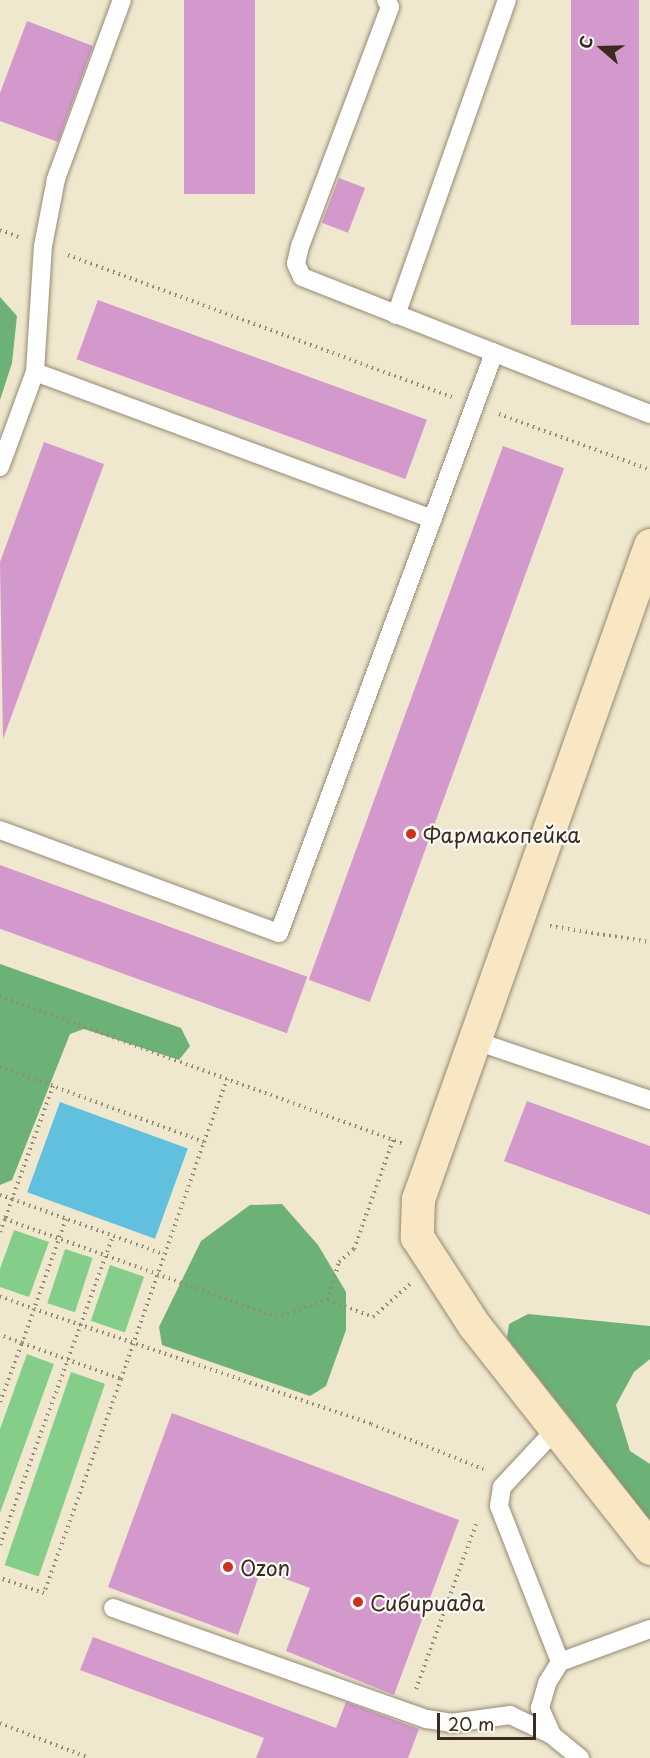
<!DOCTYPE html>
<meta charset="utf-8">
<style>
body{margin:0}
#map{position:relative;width:650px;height:1758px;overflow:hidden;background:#f0e8ce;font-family:"Playpen Sans",sans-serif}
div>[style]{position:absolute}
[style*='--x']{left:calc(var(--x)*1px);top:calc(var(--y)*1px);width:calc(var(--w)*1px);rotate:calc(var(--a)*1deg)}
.green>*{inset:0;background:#85ce8a;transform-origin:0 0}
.forest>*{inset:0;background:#6cb176}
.water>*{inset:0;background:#60c0de;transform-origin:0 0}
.building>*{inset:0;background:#d399cc;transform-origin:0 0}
.path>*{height:4px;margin-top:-2px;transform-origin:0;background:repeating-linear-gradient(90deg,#968976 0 1.5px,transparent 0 6px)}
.roads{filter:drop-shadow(0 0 2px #968976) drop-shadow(0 0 2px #968976)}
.lane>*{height:18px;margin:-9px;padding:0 9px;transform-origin:9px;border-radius:9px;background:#fff}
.secondary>*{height:33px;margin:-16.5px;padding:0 16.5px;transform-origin:16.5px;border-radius:16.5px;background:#f9e7c3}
.dots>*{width:16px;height:16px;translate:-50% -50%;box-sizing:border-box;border:3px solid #fdfcf7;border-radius:50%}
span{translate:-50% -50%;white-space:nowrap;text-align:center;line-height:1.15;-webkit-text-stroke:4.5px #fdfcf7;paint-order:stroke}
.poi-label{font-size:21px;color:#3b2a1e}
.left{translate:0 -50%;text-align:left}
.north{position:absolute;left:572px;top:18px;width:60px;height:60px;-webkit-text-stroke:4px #fdfcf7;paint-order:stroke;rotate:290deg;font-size:16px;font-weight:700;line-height:24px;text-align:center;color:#3b2a1e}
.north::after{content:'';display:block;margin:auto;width:21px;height:27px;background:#3b2a1e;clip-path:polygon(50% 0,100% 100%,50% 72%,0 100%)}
.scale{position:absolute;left:437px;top:1713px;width:99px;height:27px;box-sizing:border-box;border:3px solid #3b2a1e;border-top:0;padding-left:8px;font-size:18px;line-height:21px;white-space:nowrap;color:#3b2a1e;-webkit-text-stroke:4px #fdfcf7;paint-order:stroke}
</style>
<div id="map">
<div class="green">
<div style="clip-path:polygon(14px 1230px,49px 1242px,29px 1297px,0 1287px,0 1269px)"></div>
<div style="left:65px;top:1249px;width:29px;height:57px;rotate:18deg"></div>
<div style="left:110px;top:1265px;width:36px;height:59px;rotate:19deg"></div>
<div style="clip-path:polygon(27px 1354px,54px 1364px,0 1513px,0 1429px)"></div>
<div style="left:71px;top:1372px;width:36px;height:204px;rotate:19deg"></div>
</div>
<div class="forest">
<div style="clip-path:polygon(0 297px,17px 316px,12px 363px,0 400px)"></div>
<div style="clip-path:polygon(0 964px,181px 1028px,190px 1046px,179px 1060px,84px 1029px,70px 1034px,12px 1180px,0 1185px)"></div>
<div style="clip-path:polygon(282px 1204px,318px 1245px,346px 1292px,346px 1330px,326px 1386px,310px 1396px,162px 1345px,159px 1327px,201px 1241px,250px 1205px)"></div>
<div style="clip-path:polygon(528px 1314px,650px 1326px,650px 1359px,634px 1372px,616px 1405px,630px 1451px,650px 1464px,650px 1520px,507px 1338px,509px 1324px)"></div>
</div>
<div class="water">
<div style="left:60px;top:1102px;width:136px;height:96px;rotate:20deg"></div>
</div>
<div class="building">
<div style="left:184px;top:0;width:71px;height:194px"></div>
<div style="left:571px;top:0;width:68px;height:325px"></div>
<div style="clip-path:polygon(27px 21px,93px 46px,58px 142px,0 121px,0 93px)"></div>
<div style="left:339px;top:178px;width:28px;height:48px;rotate:21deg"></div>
<div style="left:98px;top:300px;width:350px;height:63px;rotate:20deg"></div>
<div style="clip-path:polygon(44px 442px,104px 464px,3px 739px,0 562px)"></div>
<div style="left:503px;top:446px;width:65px;height:568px;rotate:20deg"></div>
<div style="left:0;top:865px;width:327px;height:60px;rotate:20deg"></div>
<div style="clip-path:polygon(527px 1101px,650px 1146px,650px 1215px,504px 1161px)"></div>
<div style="clip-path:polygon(172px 1413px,459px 1520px,394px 1695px,286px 1651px,310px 1588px,261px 1570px,238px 1635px,108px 1587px)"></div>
<div style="clip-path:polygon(93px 1637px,336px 1728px,346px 1702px,419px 1729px,408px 1758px,256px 1758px,264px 1738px,80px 1670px)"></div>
</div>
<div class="path">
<div style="--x:0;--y:230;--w:20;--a:20"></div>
<div style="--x:68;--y:255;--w:409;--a:20.3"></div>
<div style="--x:499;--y:414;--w:161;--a:20.3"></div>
<div style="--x:550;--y:926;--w:101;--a:9.1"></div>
<div style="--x:0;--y:996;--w:428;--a:20.1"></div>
<div style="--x:0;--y:1067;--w:56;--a:19.7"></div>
<div style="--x:204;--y:1142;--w:67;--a:-69.9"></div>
<div style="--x:0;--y:1195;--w:13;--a:18"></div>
<div style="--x:12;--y:1199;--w:21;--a:109"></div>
<div style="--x:5;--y:1219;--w:5;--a:-158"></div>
<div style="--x:66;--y:1219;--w:96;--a:109.6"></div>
<div style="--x:34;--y:1309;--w:356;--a:18.8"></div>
<div style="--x:371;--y:1424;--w:121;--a:21.9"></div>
<div style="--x:0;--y:1232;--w:14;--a:-69"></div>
<div style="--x:5;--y:1219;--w:288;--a:19.9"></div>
<div style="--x:276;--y:1317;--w:55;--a:-18.1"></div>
<div style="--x:328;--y:1300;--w:48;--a:20.7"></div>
<div style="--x:373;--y:1317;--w:50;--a:-41.7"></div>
<div style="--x:0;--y:1296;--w:36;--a:21"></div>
<div style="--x:34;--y:1309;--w:36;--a:109"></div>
<div style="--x:22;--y:1343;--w:23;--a:-160"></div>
<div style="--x:328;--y:1300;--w:40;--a:-74"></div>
<div style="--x:339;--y:1262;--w:20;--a:-41"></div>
<div style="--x:354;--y:1249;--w:116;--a:-70.3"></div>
<div style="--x:121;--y:1379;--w:251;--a:-70.7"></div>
<div style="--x:204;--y:1142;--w:161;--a:-159.7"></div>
<div style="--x:53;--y:1086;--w:120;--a:109.9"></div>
<div style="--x:12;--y:1199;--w:161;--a:20"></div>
<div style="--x:0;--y:1402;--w:63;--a:-69.6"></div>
<div style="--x:22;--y:1343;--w:105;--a:20"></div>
<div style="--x:121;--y:1379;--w:227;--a:109.8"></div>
<div style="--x:44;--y:1593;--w:46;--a:-161.2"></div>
<div style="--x:0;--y:1545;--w:329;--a:-69.9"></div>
<div style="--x:416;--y:1689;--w:179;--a:-70"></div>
<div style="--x:0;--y:1723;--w:96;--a:21.5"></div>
</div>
<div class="roads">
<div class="lane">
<div style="--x:386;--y:0;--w:8;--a:60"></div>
<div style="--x:390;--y:7;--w:255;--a:110.6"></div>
<div style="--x:300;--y:246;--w:18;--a:103"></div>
<div style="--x:296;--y:264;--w:14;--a:65"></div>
<div style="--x:302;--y:277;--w:374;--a:21.5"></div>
<div style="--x:396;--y:315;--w:334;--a:-70.6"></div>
<div style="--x:35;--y:372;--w:126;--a:-86.4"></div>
<div style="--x:43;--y:246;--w:68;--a:-79"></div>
<div style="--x:56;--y:179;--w:191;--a:-69.8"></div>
<div style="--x:0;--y:467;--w:101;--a:-69.8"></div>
<div style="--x:35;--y:372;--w:424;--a:20.3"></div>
<div style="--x:0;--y:830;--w:297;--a:20.3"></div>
<div style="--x:279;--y:933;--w:619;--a:-69.66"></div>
<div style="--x:473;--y:1040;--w:187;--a:18.7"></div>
<div style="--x:557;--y:1428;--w:81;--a:133"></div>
<div style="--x:502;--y:1487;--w:19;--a:99"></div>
<div style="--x:499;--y:1506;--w:168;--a:68.6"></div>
<div style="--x:113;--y:1608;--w:333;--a:19.5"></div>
<div style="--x:427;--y:1719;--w:24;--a:9"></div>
<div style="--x:451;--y:1723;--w:60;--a:-7.7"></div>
<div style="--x:510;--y:1715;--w:47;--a:25.5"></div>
<div style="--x:580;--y:1758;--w:36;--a:-141"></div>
<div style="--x:552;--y:1735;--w:30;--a:-114"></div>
<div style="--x:540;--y:1708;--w:26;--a:-74"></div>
<div style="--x:547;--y:1683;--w:25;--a:-58"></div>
<div style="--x:560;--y:1662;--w:96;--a:-20.1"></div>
</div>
<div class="secondary">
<div style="--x:650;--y:545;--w:694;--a:109.53"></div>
<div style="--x:418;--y:1199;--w:38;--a:92"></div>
<div style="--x:417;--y:1237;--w:105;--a:57.1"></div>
<div style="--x:474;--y:1325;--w:284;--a:51.7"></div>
</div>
</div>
<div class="dots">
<div style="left:411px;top:834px;background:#c8321e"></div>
<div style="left:228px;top:1567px;background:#c8321e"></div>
<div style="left:358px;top:1602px;background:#c8321e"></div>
</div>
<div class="poi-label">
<span class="left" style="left:423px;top:834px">Фармакопейка</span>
<span class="left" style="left:240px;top:1567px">Ozon</span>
<span class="left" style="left:370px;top:1602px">Сибириада</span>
</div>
<div class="north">С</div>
<div class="scale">20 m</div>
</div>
